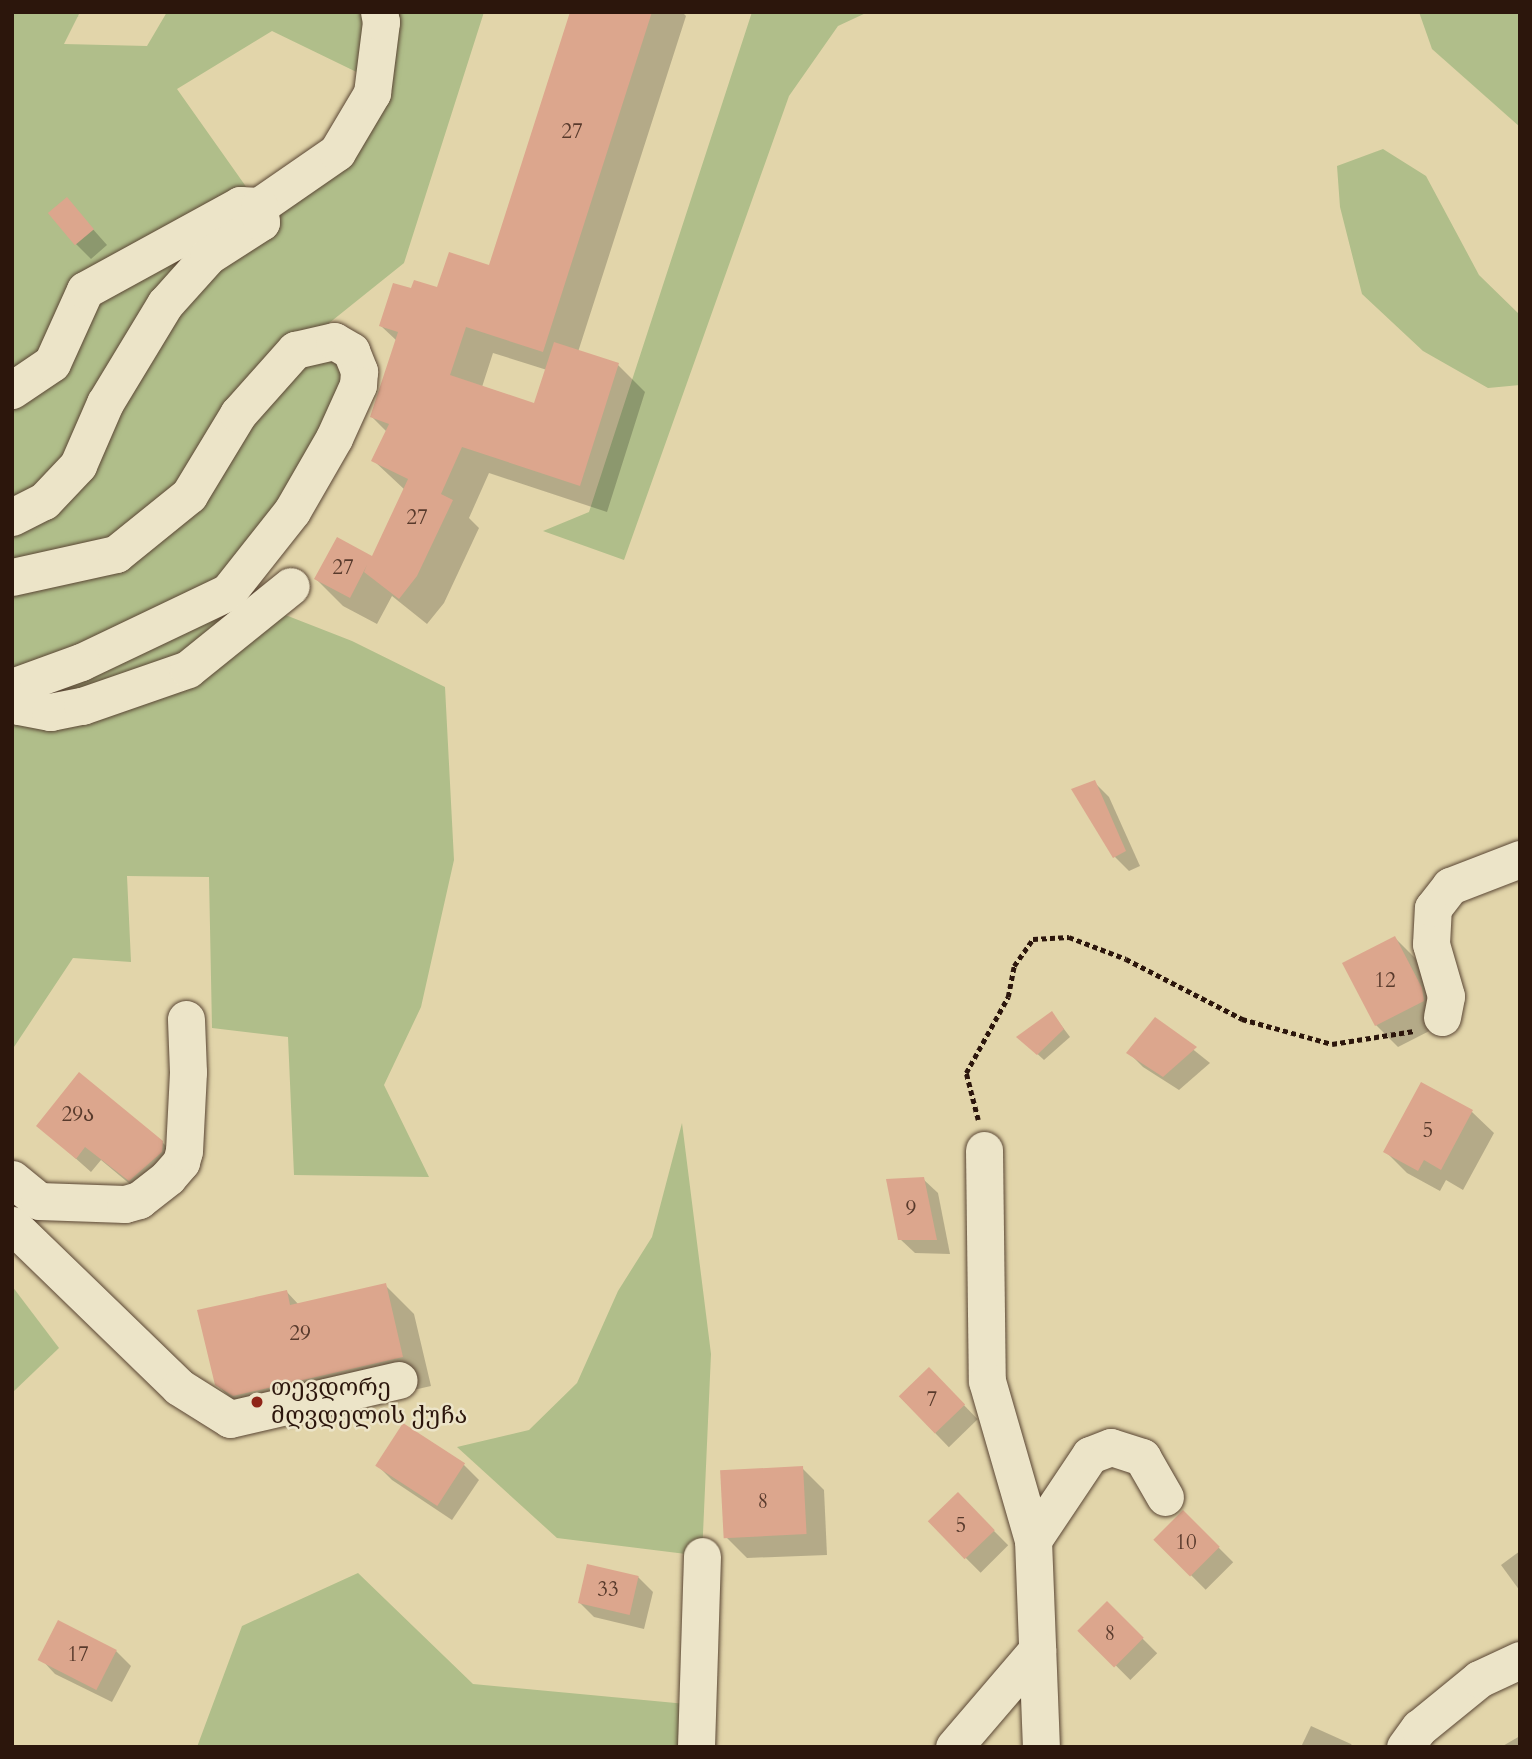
<!DOCTYPE html>
<meta charset="utf-8">
<style>
body{margin:0}
#map{position:relative;width:1532px;height:1759px;overflow:hidden;background:#e2d5aa;font-family:Cardo,"Noto Serif Georgian",serif}
div>[style]{position:absolute}
[style*='--x']{left:calc(var(--x)*1px);top:calc(var(--y)*1px);width:calc(var(--w)*1px);rotate:calc(var(--a)*1deg)}
.green>*{inset:0;background:#b0be8a}
.shadow>*{inset:0;background:#0003;transform-origin:0 0}
.building>*{inset:0;background:#dca68d;transform-origin:0 0}
.path>*{height:4.5px;margin-top:-2.25px;transform-origin:0;background:repeating-linear-gradient(90deg,#2c160c 0 5px,transparent 0 8.5px)}
.roads{filter:drop-shadow(0 0 2px #5a4634) drop-shadow(0 0 2px #5a4634)}
.minor>*{height:37px;margin:-18.5px;padding:0 18.5px;transform-origin:18.5px;border-radius:18.5px;background:#ece4c8}
.dots>*{width:19px;height:19px;translate:-50% -50%;box-sizing:border-box;border:4px solid #ece4c8;border-radius:50%}
span{translate:-50% -50%;white-space:nowrap;text-align:center;line-height:1.15;-webkit-text-stroke:5px #ece4c8;paint-order:stroke}
.number-label{font-size:21px;color:#583a2c}
.number-label span{-webkit-text-stroke-width:0}
.poi-label{font-size:24px;color:#2c160c}
.left{translate:0 -50%;text-align:left}
.frame{position:absolute;inset:0;border:14px solid #2c160c;pointer-events:none}
</style>
<div id="map">
<div class="green">
<div style="clip-path:polygon(evenodd,12px 12px,80px 12px,64px 44px,147px 46px,167px 12px,484px 12px,404px 263px,298px 348px,312px 344px,359px 371px,229px 593px,352px 641px,445px 687px,454px 860px,421px 1007px,384px 1085px,429px 1177px,294px 1175px,288px 1037px,212px 1028px,209px 877px,127px 876px,131px 962px,73px 958px,12px 1050px,12px 12px,272px 31px,373px 80px,329px 163px,259px 205px,177px 89px,272px 31px)"></div>
<div style="clip-path:polygon(752px 12px,868px 12px,838px 26px,789px 96px,624px 560px,543px 531px,589px 512px)"></div>
<div style="clip-path:polygon(1419px 12px,1520px 12px,1520px 127px,1432px 49px)"></div>
<div style="clip-path:polygon(1383px 149px,1426px 176px,1479px 275px,1520px 315px,1520px 385px,1488px 388px,1423px 351px,1362px 294px,1340px 207px,1337px 166px)"></div>
<div style="clip-path:polygon(682px 1123px,711px 1354px,702px 1556px,557px 1538px,457px 1447px,529px 1430px,577px 1383px,618px 1291px,652px 1237px)"></div>
<div style="clip-path:polygon(12px 1286px,59px 1348px,12px 1393px)"></div>
<div style="clip-path:polygon(358px 1573px,473px 1684px,697px 1705px,696px 1747px,197px 1747px,242px 1626px)"></div>
</div>
<div class="shadow">
<div style="clip-path:polygon(evenodd,572px 12px,682px 12px,686px 16px,578px 352px,618px 365px,645px 392px,607px 512px,489px 473px,469px 518px,479px 528px,444px 603px,427px 624px,392px 596px,377px 624px,343px 606px,316px 579px,372px 559px,405px 490px,374px 461px,387px 432px,372px 417px,397px 341px,381px 326px,413px 291px,439px 289px,490px 267px,572px 12px,493px 353px,547px 370px,535px 405px,482px 387px,493px 353px)"></div>
<div style="clip-path:polygon(67px 200px,107px 245px,91px 259px,76px 244px)"></div>
<div style="clip-path:polygon(1094px 782px,1109px 797px,1140px 866px,1129px 871px,1115px 857px)"></div>
<div style="clip-path:polygon(1395px 938px,1417px 960px,1445px 1023px,1398px 1047px,1376px 1025px)"></div>
<div style="clip-path:polygon(1052px 1013px,1070px 1037px,1044px 1060px,1019px 1037px)"></div>
<div style="clip-path:polygon(1155px 1019px,1210px 1063px,1179px 1090px,1143px 1067px,1129px 1053px)"></div>
<div style="clip-path:polygon(1422px 1084px,1472px 1112px,1494px 1133px,1463px 1190px,1446px 1180px,1440px 1191px,1407px 1173px,1385px 1151px)"></div>
<div style="clip-path:polygon(38px 1125px,162px 1142px,177px 1157px,143px 1195px,101px 1160px,91px 1172px)"></div>
<div style="clip-path:polygon(923px 1179px,938px 1193px,950px 1254px,915px 1253px,900px 1239px)"></div>
<div style="clip-path:polygon(385px 1285px,414px 1314px,431px 1386px,264px 1424px,246px 1413px,216px 1384px,286px 1291px,299px 1305px)"></div>
<div style="left:929px;top:1369px;width:70px;height:40px;rotate:46deg"></div>
<div style="clip-path:polygon(464px 1465px,479px 1480px,452px 1520px,392px 1480px,378px 1466px)"></div>
<div style="clip-path:polygon(802px 1468px,824px 1490px,827px 1555px,747px 1558px,725px 1536px)"></div>
<div style="left:958px;top:1495px;width:71px;height:39px;rotate:45deg"></div>
<div style="left:1183px;top:1512px;width:71px;height:39px;rotate:45deg"></div>
<div style="clip-path:polygon(1520px 1551px,1520px 1591px,1501px 1565px)"></div>
<div style="clip-path:polygon(638px 1577px,653px 1592px,644px 1629px,594px 1617px,580px 1603px)"></div>
<div style="left:1107px;top:1603px;width:71px;height:38px;rotate:45deg"></div>
<div style="clip-path:polygon(116px 1651px,131px 1666px,112px 1702px,55px 1674px,41px 1659px)"></div>
<div style="clip-path:polygon(1311px 1726px,1351px 1744px,1353px 1747px,1301px 1747px)"></div>
<div style="clip-path:polygon(1520px 1736px,1520px 1747px,1501px 1747px)"></div>
</div>
<div class="building">
<div style="clip-path:polygon(570px 12px,652px 12px,543px 352px,466px 327px,450px 375px,534px 403px,554px 342px,619px 363px,580px 486px,462px 447px,441px 494px,453px 500px,417px 576px,399px 599px,364px 572px,367px 565px,350px 598px,314px 579px,337px 537px,372px 556px,408px 479px,371px 461px,389px 424px,370px 417px,398px 332px,379px 326px,393px 283px,411px 288px,414px 280px,437px 287px,449px 252px,489px 265px)"></div>
<div style="left:67px;top:197px;width:42px;height:25px;rotate:50deg"></div>
<div style="clip-path:polygon(1095px 780px,1126px 851px,1113px 858px,1071px 789px)"></div>
<div style="clip-path:polygon(1395px 936px,1422px 988px,1424px 1001px,1375px 1026px,1342px 963px)"></div>
<div style="clip-path:polygon(1052px 1011px,1064px 1029px,1037px 1055px,1016px 1037px)"></div>
<div style="clip-path:polygon(1155px 1017px,1197px 1047px,1163px 1077px,1126px 1053px)"></div>
<div style="clip-path:polygon(79px 1072px,163px 1141px,162px 1152px,129px 1181px,85px 1147px,76px 1159px,36px 1126px)"></div>
<div style="clip-path:polygon(1421px 1082px,1473px 1110px,1441px 1170px,1424px 1160px,1418px 1171px,1383px 1152px)"></div>
<div style="clip-path:polygon(924px 1177px,937px 1240px,898px 1240px,886px 1179px)"></div>
<div style="clip-path:polygon(386px 1283px,403px 1357px,233px 1396px,215px 1385px,197px 1310px,287px 1290px,290px 1305px)"></div>
<div style="left:929px;top:1367px;width:52px;height:42px;rotate:46deg"></div>
<div style="left:403px;top:1423px;width:74px;height:51px;rotate:33deg"></div>
<div style="left:803px;top:1466px;width:68px;height:83px;rotate:87deg"></div>
<div style="left:958px;top:1492px;width:53px;height:42px;rotate:46deg"></div>
<div style="left:1183px;top:1510px;width:52px;height:42px;rotate:45deg"></div>
<div style="left:587px;top:1564px;width:53px;height:40px;rotate:13deg"></div>
<div style="left:1107px;top:1601px;width:52px;height:42px;rotate:45deg"></div>
<div style="left:58px;top:1620px;width:66px;height:45px;rotate:27deg"></div>
</div>
<div class="path">
<div style="--x:978;--y:1120;--w:49;--a:-104.3"></div>
<div style="--x:966;--y:1073;--w:87;--a:-61.1"></div>
<div style="--x:1008;--y:997;--w:32;--a:-79"></div>
<div style="--x:1014;--y:966;--w:33;--a:-55"></div>
<div style="--x:1033;--y:939;--w:36;--a:-3"></div>
<div style="--x:1069;--y:937;--w:61;--a:21.1"></div>
<div style="--x:1126;--y:959;--w:131;--a:27.3"></div>
<div style="--x:1242;--y:1019;--w:93;--a:15.5"></div>
<div style="--x:1332;--y:1044;--w:83;--a:-9"></div>
</div>
<div class="roads">
<div class="minor">
<div style="--x:12;--y:390;--w:48;--a:-34"></div>
<div style="--x:52;--y:363;--w:80;--a:-65.7"></div>
<div style="--x:85;--y:290;--w:177;--a:-28.7"></div>
<div style="--x:240;--y:205;--w:19;--a:3"></div>
<div style="--x:259;--y:206;--w:95;--a:-34.7"></div>
<div style="--x:337;--y:152;--w:69;--a:-59.3"></div>
<div style="--x:372;--y:93;--w:72;--a:-82.8"></div>
<div style="--x:381;--y:22;--w:10;--a:-101"></div>
<div style="--x:12;--y:517;--w:36;--a:-27"></div>
<div style="--x:44;--y:501;--w:50;--a:-46.6"></div>
<div style="--x:78;--y:465;--w:68;--a:-66.5"></div>
<div style="--x:105;--y:403;--w:116;--a:-58.8"></div>
<div style="--x:165;--y:304;--w:64;--a:-48.1"></div>
<div style="--x:208;--y:256;--w:63;--a:-32.7"></div>
<div style="--x:261;--y:222;--w:16;--a:-97"></div>
<div style="--x:12;--y:577;--w:107;--a:-12.5"></div>
<div style="--x:116;--y:554;--w:94;--a:-38.9"></div>
<div style="--x:189;--y:495;--w:95;--a:-58.8"></div>
<div style="--x:238;--y:414;--w:86;--a:-48.3"></div>
<div style="--x:295;--y:350;--w:40;--a:-13"></div>
<div style="--x:334;--y:341;--w:20;--a:30"></div>
<div style="--x:351;--y:351;--w:22;--a:68"></div>
<div style="--x:359;--y:371;--w:14;--a:94"></div>
<div style="--x:358;--y:385;--w:58;--a:114.4"></div>
<div style="--x:334;--y:438;--w:84;--a:119.9"></div>
<div style="--x:292;--y:511;--w:103;--a:128.3"></div>
<div style="--x:228;--y:592;--w:163;--a:154.5"></div>
<div style="--x:81;--y:662;--w:73;--a:160.1"></div>
<div style="--x:12;--y:699;--w:10;--a:45"></div>
<div style="--x:19;--y:706;--w:32;--a:11"></div>
<div style="--x:50;--y:712;--w:33;--a:-11"></div>
<div style="--x:82;--y:706;--w:112;--a:-19.2"></div>
<div style="--x:188;--y:669;--w:132;--a:-38.9"></div>
<div style="--x:1442;--y:1017;--w:21;--a:-79"></div>
<div style="--x:1446;--y:996;--w:54;--a:-106.1"></div>
<div style="--x:1431;--y:944;--w:36;--a:-87"></div>
<div style="--x:1433;--y:908;--w:28;--a:-52"></div>
<div style="--x:1450;--y:886;--w:75;--a:-21.1"></div>
<div style="--x:984;--y:1150;--w:231;--a:89.3"></div>
<div style="--x:987;--y:1381;--w:166;--a:73.9"></div>
<div style="--x:1033;--y:1540;--w:207;--a:87.8"></div>
<div style="--x:12;--y:1179;--w:35;--a:39"></div>
<div style="--x:39;--y:1201;--w:86;--a:2"></div>
<div style="--x:125;--y:1204;--w:15;--a:-16"></div>
<div style="--x:139;--y:1200;--w:37;--a:-38"></div>
<div style="--x:168;--y:1177;--w:20;--a:-49"></div>
<div style="--x:181;--y:1162;--w:11;--a:-75"></div>
<div style="--x:184;--y:1151;--w:79;--a:-87.1"></div>
<div style="--x:188;--y:1072;--w:53;--a:-92.2"></div>
<div style="--x:12;--y:1225;--w:233;--a:44.1"></div>
<div style="--x:179;--y:1387;--w:60;--a:32.1"></div>
<div style="--x:230;--y:1419;--w:173;--a:-13"></div>
<div style="--x:1033;--y:1540;--w:102;--a:-56.2"></div>
<div style="--x:1090;--y:1455;--w:22;--a:-21"></div>
<div style="--x:1111;--y:1447;--w:33;--a:18"></div>
<div style="--x:1142;--y:1457;--w:46;--a:60.1"></div>
<div style="--x:696;--y:1747;--w:191;--a:-88.2"></div>
<div style="--x:954;--y:1747;--w:128;--a:-49.4"></div>
<div style="--x:1405;--y:1747;--w:24;--a:-54"></div>
<div style="--x:1419;--y:1728;--w:77;--a:-39.2"></div>
<div style="--x:1479;--y:1679;--w:45;--a:-24.9"></div>
</div>
</div>
<div class="dots">
<div style="left:257px;top:1402px;background:#8f2418"></div>
</div>
<div class="number-label">
<span style="left:572px;top:132px">27</span>
<span style="left:417px;top:518px">27</span>
<span style="left:343px;top:568px">27</span>
<span style="left:1385px;top:981px">12</span>
<span style="left:78px;top:1115px">29ა</span>
<span style="left:1428px;top:1131px">5</span>
<span style="left:911px;top:1209px">9</span>
<span style="left:300px;top:1334px">29</span>
<span style="left:932px;top:1400px">7</span>
<span style="left:763px;top:1502px">8</span>
<span style="left:961px;top:1526px">5</span>
<span style="left:1186px;top:1543px">10</span>
<span style="left:608px;top:1590px">33</span>
<span style="left:1110px;top:1634px">8</span>
<span style="left:78px;top:1655px">17</span>
</div>
<div class="poi-label">
<span class="left" style="left:271px;top:1402px">თევდორე<br>მღვდელის ქუჩა</span>
</div>
<div class="frame"></div>
</div>
